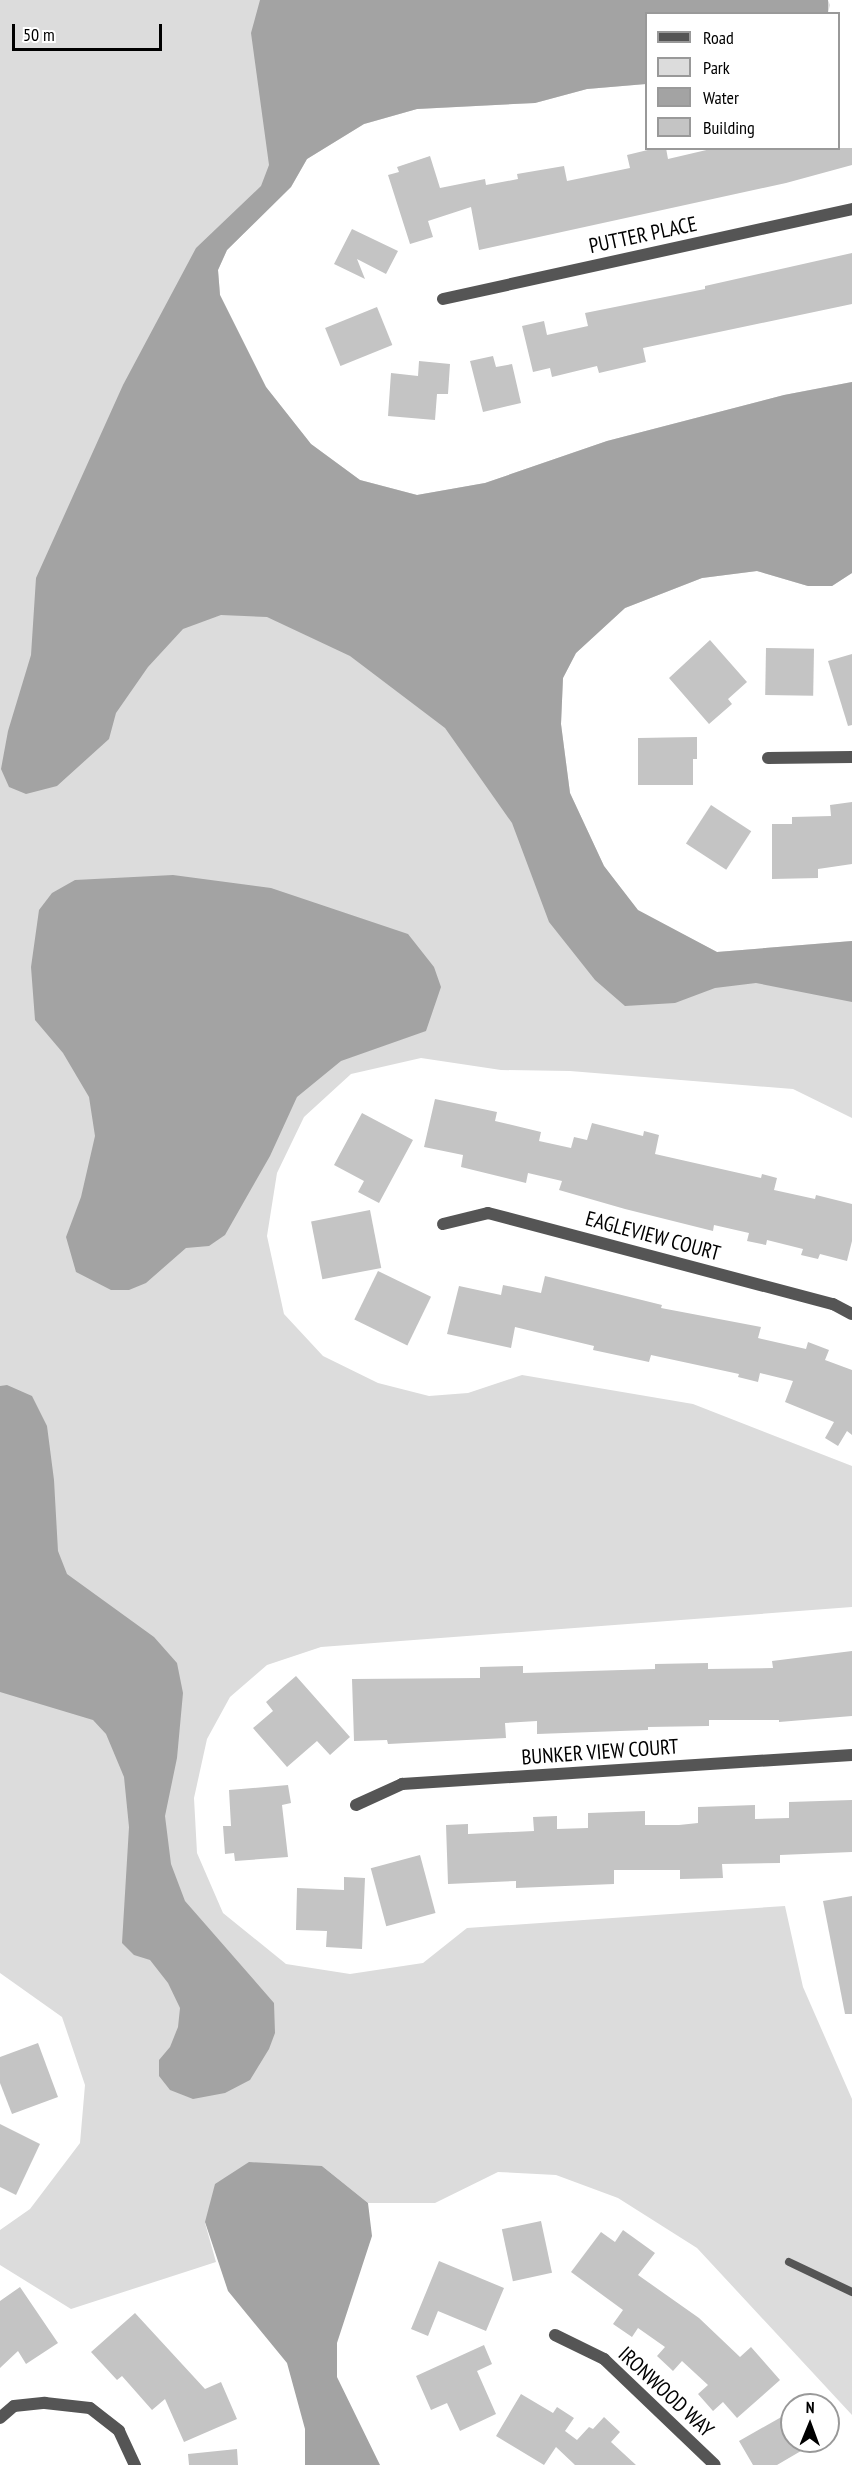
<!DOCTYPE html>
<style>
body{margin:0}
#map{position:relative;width:852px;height:2465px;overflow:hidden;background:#fff;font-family:"PT Sans Narrow",sans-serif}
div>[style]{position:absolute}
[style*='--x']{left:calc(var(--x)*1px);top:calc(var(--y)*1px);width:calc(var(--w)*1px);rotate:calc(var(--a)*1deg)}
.green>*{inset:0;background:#dcdcdc}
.water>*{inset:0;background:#a3a3a3}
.building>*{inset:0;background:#c4c4c4;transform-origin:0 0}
.service>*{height:8px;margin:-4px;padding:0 4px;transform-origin:4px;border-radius:4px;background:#555}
.minor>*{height:12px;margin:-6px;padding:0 6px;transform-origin:6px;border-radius:6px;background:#555}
span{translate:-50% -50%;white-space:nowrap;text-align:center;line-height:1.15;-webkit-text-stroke:5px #fff;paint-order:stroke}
.street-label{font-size:21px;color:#000}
.legend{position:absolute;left:645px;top:12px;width:195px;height:138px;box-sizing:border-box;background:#fff;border:2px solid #999;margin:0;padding:8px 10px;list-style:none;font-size:18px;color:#000}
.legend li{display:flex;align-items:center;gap:12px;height:30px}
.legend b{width:30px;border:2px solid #999}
.north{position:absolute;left:780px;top:2393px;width:60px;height:60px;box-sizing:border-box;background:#fff;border:2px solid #999;border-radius:50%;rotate:1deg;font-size:16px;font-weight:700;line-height:24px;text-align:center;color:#000}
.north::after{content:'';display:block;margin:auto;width:21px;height:27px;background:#000;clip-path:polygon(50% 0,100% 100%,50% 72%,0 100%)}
.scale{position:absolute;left:12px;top:24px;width:150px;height:27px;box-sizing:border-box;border:3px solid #000;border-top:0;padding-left:8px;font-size:18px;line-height:21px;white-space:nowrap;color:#000;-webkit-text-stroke:4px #fff;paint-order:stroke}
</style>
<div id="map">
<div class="green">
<div style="clip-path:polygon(0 0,828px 0,830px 5px,828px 13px,646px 14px,646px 84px,587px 89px,535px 103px,417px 109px,364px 124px,307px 159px,291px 187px,227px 250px,218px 270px,220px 295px,266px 387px,311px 444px,360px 480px,417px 495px,485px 483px,607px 441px,784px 395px,852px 382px,852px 573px,832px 586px,808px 586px,757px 571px,702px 578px,625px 608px,576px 653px,563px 678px,561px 724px,570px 793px,604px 866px,638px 911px,717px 952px,852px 941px,852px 1118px,793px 1089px,570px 1071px,501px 1070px,421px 1058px,351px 1074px,304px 1117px,277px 1173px,267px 1236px,284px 1314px,323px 1356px,378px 1383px,429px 1396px,468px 1393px,522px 1375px,693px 1404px,852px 1466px,852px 1607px,321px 1647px,267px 1665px,230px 1697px,207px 1739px,194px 1798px,197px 1853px,223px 1913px,286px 1964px,350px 1974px,423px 1963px,467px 1928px,785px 1906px,803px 1987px,852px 2099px,852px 2415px,697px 2248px,618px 2198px,556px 2175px,498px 2172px,435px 2203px,368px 2203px,322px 2166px,205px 2223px,216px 2262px,71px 2309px,0 2265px,0 2230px,30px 2209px,80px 2143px,85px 2085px,62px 2017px,0 1973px)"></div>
</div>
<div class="water">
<div style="clip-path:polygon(260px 0,828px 0,828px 13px,646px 14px,646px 84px,587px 89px,535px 103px,417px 109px,364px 124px,307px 159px,291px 187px,227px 250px,218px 270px,220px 295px,266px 387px,311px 444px,360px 480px,417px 495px,485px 483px,607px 441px,784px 395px,852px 382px,852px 573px,832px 586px,808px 586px,757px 571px,702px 578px,625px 608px,576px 653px,563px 678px,561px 724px,570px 793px,604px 866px,638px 910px,717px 952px,852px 941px,852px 1002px,756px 983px,715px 988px,675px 1003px,625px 1006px,595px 980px,549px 922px,512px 823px,445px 728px,350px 656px,267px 617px,221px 615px,183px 629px,148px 667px,116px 713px,109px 739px,57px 786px,26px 794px,9px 787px,1px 769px,8px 731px,31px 655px,36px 578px,123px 385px,196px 248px,261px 186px,269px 165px,251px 33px)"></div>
<div style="clip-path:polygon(173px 875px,271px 888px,408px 934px,434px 967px,441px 987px,426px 1031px,341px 1061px,297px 1097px,270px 1156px,225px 1235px,209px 1246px,186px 1248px,146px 1283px,129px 1290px,111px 1290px,76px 1272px,66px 1237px,81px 1197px,95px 1136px,89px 1097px,63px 1053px,35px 1020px,31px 967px,39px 910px,52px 893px,75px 880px)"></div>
<div style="clip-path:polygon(7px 1385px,32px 1396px,47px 1426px,54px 1480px,58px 1551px,67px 1574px,154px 1637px,177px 1663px,183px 1693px,177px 1758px,165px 1816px,171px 1864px,185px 1901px,274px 2003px,275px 2033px,269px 2049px,250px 2080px,225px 2093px,193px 2099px,170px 2090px,159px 2076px,159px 2060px,170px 2047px,178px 2027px,180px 2008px,168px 1983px,150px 1960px,134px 1955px,122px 1943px,129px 1827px,124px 1777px,106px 1734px,93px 1720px,0 1692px,0 1386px)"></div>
<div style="clip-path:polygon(249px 2162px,322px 2166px,368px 2203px,372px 2236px,337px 2343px,337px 2377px,380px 2465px,305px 2465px,305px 2429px,287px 2363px,228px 2291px,205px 2222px,215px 2184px)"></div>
</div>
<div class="building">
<div style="clip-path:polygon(656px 148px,666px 148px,668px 159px,715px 148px,852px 148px,852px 165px,786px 183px,479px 250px,471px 207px,428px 221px,433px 237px,410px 244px,388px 175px,399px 172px,397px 167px,430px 156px,440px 188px,485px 179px,486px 185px,518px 179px,517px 174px,564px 166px,567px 181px,630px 168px,627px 155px)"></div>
<div style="clip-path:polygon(352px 229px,398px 251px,386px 274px,357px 259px,365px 279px,334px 264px)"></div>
<div style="clip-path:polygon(852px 253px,852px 304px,643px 348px,646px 362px,599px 373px,597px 366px,552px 377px,550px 368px,533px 372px,522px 326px,544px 321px,547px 335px,588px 326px,585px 313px,705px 289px,705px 286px)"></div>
<div style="left:377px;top:307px;width:41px;height:56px;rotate:68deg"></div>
<div style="clip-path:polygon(493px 356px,496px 367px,512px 364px,521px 403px,483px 412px,470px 361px)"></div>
<div style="clip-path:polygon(419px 361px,450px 364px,448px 394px,437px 394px,435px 420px,388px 416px,391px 373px,418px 376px)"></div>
<div style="clip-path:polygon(710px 640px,747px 682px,728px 699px,732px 704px,709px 724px,669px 678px)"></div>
<div style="left:766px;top:648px;width:48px;height:47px;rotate:1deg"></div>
<div style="clip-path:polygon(852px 654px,852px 725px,848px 726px,828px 661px)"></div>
<div style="clip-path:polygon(697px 737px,697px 759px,693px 759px,693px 785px,638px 785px,638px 738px)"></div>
<div style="clip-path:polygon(852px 802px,852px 864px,818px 869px,818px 878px,772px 879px,772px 824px,792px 824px,792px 817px,831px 816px,830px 805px)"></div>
<div style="left:711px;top:805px;width:48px;height:46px;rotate:33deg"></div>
<div style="clip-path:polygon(435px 1099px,497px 1112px,495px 1121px,541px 1132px,539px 1141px,571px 1148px,574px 1137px,587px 1140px,592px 1123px,643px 1136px,644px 1131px,659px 1135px,655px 1154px,761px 1178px,762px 1174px,777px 1178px,774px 1190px,815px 1199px,816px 1195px,852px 1204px,852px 1241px,847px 1261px,820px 1254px,818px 1259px,801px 1255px,803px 1249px,767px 1240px,766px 1245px,747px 1241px,749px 1233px,714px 1225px,713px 1231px,625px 1209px,559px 1190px,562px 1181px,528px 1173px,526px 1183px,461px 1167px,463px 1155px,424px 1147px)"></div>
<div style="clip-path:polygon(362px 1113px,413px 1140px,379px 1203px,358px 1192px,364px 1181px,334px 1165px)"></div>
<div style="left:370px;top:1210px;width:59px;height:60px;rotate:79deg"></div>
<div style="left:378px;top:1271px;width:59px;height:54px;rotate:26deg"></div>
<div style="clip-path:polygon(545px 1276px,662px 1305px,661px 1308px,761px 1327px,758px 1338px,806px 1349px,808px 1342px,829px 1350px,825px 1360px,852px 1370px,852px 1435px,847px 1431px,838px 1446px,825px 1438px,834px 1422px,785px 1402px,793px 1381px,760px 1373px,758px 1382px,738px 1377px,739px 1374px,651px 1355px,649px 1362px,593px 1350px,594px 1346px,515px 1327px,511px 1348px,447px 1334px,459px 1286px,501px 1295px,503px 1285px,541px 1293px)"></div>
<div style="clip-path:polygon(852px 1651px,852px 1716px,779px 1722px,779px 1720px,709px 1720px,709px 1726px,648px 1727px,648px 1730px,537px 1734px,537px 1721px,505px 1723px,506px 1738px,388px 1744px,387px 1740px,354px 1741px,352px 1679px,480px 1678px,480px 1667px,523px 1666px,523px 1673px,655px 1669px,655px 1664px,708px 1663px,708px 1669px,773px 1668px,772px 1661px)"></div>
<div style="clip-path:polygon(296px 1676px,350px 1737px,330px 1755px,317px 1741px,287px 1767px,253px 1728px,273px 1711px,266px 1702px)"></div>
<div style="clip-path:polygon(288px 1785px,291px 1803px,282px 1805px,288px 1857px,235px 1861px,234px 1853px,225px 1854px,223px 1826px,231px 1826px,229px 1790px)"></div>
<div style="clip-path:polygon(852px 1800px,852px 1852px,780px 1855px,780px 1863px,722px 1864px,723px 1878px,680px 1879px,680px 1870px,614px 1870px,614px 1884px,516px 1888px,516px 1881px,448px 1884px,446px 1825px,468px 1824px,468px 1834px,534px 1831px,533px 1817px,557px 1816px,557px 1829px,588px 1828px,588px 1813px,645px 1811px,645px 1825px,679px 1825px,698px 1823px,698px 1807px,755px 1805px,755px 1819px,789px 1818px,789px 1802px)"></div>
<div style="left:420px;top:1855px;width:60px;height:51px;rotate:75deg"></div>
<div style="clip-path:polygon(344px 1877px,365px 1878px,362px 1949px,326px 1947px,327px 1931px,296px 1930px,297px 1888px,344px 1890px)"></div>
<div style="clip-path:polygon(852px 1896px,852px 2014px,845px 2014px,823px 1901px)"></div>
<div style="clip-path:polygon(38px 2043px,58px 2097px,12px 2114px,0 2083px,0 2057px)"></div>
<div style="clip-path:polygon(0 2124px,40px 2144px,16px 2195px,0 2187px)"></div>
<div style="left:541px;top:2221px;width:53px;height:40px;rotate:78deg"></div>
<div style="clip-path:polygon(623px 2230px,655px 2253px,638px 2275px,699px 2318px,740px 2357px,751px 2347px,780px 2380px,737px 2418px,723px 2402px,713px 2411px,698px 2394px,708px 2385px,682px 2361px,673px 2371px,657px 2356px,665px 2347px,638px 2328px,632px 2337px,613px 2324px,623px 2310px,571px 2272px,601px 2232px,615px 2242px)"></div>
<div style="clip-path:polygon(439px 2261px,504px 2288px,486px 2331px,438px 2311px,428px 2336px,411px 2329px)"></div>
<div style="clip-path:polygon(20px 2287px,58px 2343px,26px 2364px,18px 2351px,0 2368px,0 2301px)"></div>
<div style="clip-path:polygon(135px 2313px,205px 2389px,221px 2382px,237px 2419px,184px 2442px,165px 2399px,152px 2410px,122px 2376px,117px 2380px,91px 2352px)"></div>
<div style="clip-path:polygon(484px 2345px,492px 2364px,477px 2371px,496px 2414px,460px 2431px,447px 2403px,431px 2410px,416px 2376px)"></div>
<div style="clip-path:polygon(521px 2394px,553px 2413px,557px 2407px,574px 2418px,565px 2431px,577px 2440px,589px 2427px,593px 2429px,604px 2417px,620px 2432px,611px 2442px,636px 2465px,575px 2465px,556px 2447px,544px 2465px,496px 2436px)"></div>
<div style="clip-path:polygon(792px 2411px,792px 2441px,818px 2441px,777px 2465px,753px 2465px,739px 2441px)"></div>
<div style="clip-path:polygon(237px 2449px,238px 2465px,189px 2465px,188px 2454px)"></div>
</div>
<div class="service">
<div style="--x:789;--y:2262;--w:70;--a:25.5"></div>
</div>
<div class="minor">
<div style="--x:443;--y:299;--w:419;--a:-12.4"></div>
<div style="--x:768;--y:758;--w:84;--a:-0.7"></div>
<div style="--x:443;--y:1224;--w:46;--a:-13.7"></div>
<div style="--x:488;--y:1213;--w:357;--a:14.8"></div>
<div style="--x:833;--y:1304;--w:21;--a:28"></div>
<div style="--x:356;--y:1805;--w:51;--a:-24.5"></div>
<div style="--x:402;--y:1784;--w:451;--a:-3.7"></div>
<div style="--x:555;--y:2335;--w:55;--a:26.1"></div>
<div style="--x:604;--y:2359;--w:153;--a:43.7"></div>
<div style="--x:0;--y:2418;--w:18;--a:-41"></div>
<div style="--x:14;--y:2406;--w:31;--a:-6"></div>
<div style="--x:45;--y:2403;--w:45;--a:6.3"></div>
<div style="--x:90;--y:2408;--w:37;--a:38"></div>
<div style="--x:119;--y:2431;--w:38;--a:65"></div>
</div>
<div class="street-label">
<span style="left:643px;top:235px;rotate:-12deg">PUTTER PLACE</span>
<span style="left:653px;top:1236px;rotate:15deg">EAGLEVIEW COURT</span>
<span style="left:600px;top:1752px;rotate:-4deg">BUNKER VIEW COURT</span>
<span style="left:666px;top:2392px;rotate:43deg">IRONWOOD WAY</span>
</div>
<ul class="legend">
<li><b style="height:8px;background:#555"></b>Road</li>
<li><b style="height:16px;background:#dcdcdc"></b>Park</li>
<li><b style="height:16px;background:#a3a3a3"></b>Water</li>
<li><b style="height:16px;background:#c4c4c4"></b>Building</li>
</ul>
<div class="north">N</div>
<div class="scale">50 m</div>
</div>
